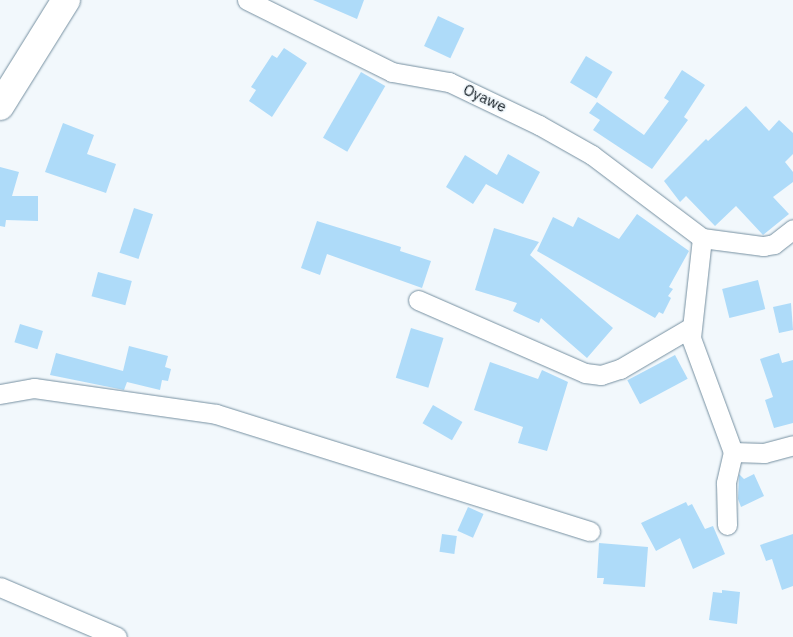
<!DOCTYPE html>
<style>
body{margin:0}
#map{position:relative;width:793px;height:637px;overflow:hidden;background:#f2f8fc;font-family:"IBM Plex Sans",sans-serif}
div>[style]{position:absolute}
[style*='--x']{left:calc(var(--x)*1px);top:calc(var(--y)*1px);width:calc(var(--w)*1px);rotate:calc(var(--a)*1deg)}
.building>*{inset:0;background:#aedbf9;transform-origin:0 0}
.roads{filter:drop-shadow(0 0 1px #7690a1) drop-shadow(0 0 1px #7690a1)}
.street>*{height:19px;margin:-9.5px;padding:0 9.5px;transform-origin:9.5px;border-radius:9.5px;background:#fff}
.secondary>*{height:28px;margin:-14px;padding:0 14px;transform-origin:14px;border-radius:14px;background:#fff}
span{translate:-50% -50%;white-space:nowrap;text-align:center;line-height:1.15;-webkit-text-stroke:4px #f2f8fc;paint-order:stroke}
.street-label{font-size:15px;color:#09131a}
</style>
<div id="map">
<div class="building">
<div style="clip-path:polygon(313px 0,364px 0,357px 19px)"></div>
<div style="left:438px;top:16px;width:29px;height:33px;rotate:25deg"></div>
<div style="clip-path:polygon(284px 48px,307px 63px,272px 117px,249px 101px,256px 90px,251px 87px,272px 55px,277px 58px)"></div>
<div style="left:586px;top:56px;width:31px;height:31px;rotate:31deg"></div>
<div style="clip-path:polygon(682px 70px,705px 85px,684px 117px,688px 120px,652px 169px,593px 130px,600px 120px,589px 113px,597px 102px,644px 135px,669px 101px,664px 98px)"></div>
<div style="left:361px;top:72px;width:28px;height:76px;rotate:30deg"></div>
<div style="clip-path:polygon(746px 106px,769px 131px,779px 120px,793px 133px,793px 154px,785px 162px,793px 172px,793px 182px,773px 197px,789px 214px,763px 235px,736px 206px,715px 226px,686px 196px,680px 202px,664px 181px,706px 139px,708px 141px)"></div>
<div style="clip-path:polygon(63px 123px,94px 135px,87px 154px,116px 164px,106px 193px,45px 172px)"></div>
<div style="clip-path:polygon(508px 154px,540px 172px,523px 204px,486px 184px,473px 204px,446px 187px,465px 155px,497px 175px)"></div>
<div style="clip-path:polygon(0 167px,19px 172px,12px 196px,38px 196px,38px 221px,6px 220px,5px 227px,0 226px)"></div>
<div style="left:134px;top:208px;width:20px;height:47px;rotate:18deg"></div>
<div style="clip-path:polygon(637px 214px,689px 251px,669px 287px,673px 289px,668px 296px,671px 298px,663px 314px,659px 312px,655px 318px,537px 251px,553px 217px,573px 227px,578px 217px,619px 239px)"></div>
<div style="clip-path:polygon(317px 221px,401px 247px,400px 251px,431px 261px,422px 288px,327px 254px,320px 275px,301px 268px)"></div>
<div style="clip-path:polygon(494px 228px,539px 242px,530px 255px,613px 328px,587px 358px,541px 318px,539px 323px,513px 311px,517px 303px,475px 290px)"></div>
<div style="left:98px;top:272px;width:35px;height:25px;rotate:15deg"></div>
<div style="left:758px;top:280px;width:30px;height:37px;rotate:76deg"></div>
<div style="clip-path:polygon(791px 303px,793px 330px,779px 333px,773px 307px)"></div>
<div style="left:20px;top:324px;width:24px;height:19px;rotate:17deg"></div>
<div style="left:411px;top:328px;width:34px;height:52px;rotate:17deg"></div>
<div style="clip-path:polygon(129px 346px,168px 356px,165px 367px,171px 369px,168px 381px,162px 380px,160px 390px,127px 382px,124px 390px,50px 375px,56px 353px,123px 371px)"></div>
<div style="clip-path:polygon(779px 353px,782px 363px,793px 360px,793px 423px,774px 428px,765px 400px,773px 397px,760px 359px)"></div>
<div style="left:675px;top:355px;width:27px;height:54px;rotate:62deg"></div>
<div style="clip-path:polygon(490px 362px,538px 379px,542px 370px,568px 382px,547px 451px,518px 443px,523px 427px,474px 410px)"></div>
<div style="left:433px;top:405px;width:34px;height:21px;rotate:30deg"></div>
<div style="clip-path:polygon(739px 474px,744px 479px,754px 474px,764px 496px,741px 507px,738px 499px)"></div>
<div style="clip-path:polygon(686px 502px,688px 506px,692px 504px,705px 529px,713px 526px,725px 554px,693px 569px,680px 538px,656px 551px,641px 523px)"></div>
<div style="left:468px;top:507px;width:17px;height:26px;rotate:24deg"></div>
<div style="left:442px;top:534px;width:15px;height:18px;rotate:8deg"></div>
<div style="clip-path:polygon(793px 534px,793px 586px,782px 590px,772px 559px,766px 561px,760px 545px)"></div>
<div style="clip-path:polygon(599px 543px,648px 547px,645px 587px,603px 584px,604px 578px,597px 578px)"></div>
<div style="clip-path:polygon(722px 590px,740px 592px,737px 624px,709px 620px,713px 592px,722px 593px)"></div>
</div>
<div class="roads">
<div class="street">
<div style="--x:247;--y:0;--w:162;--a:26.4"></div>
<div style="--x:392;--y:72;--w:58;--a:10"></div>
<div style="--x:449;--y:82;--w:100;--a:25.5"></div>
<div style="--x:539;--y:125;--w:61;--a:29.5"></div>
<div style="--x:592;--y:155;--w:138;--a:37"></div>
<div style="--x:702;--y:238;--w:62;--a:7.5"></div>
<div style="--x:763;--y:246;--w:11;--a:-10"></div>
<div style="--x:774;--y:244;--w:24;--a:-38"></div>
<div style="--x:702;--y:238;--w:101;--a:96.3"></div>
<div style="--x:691;--y:338;--w:121;--a:69.8"></div>
<div style="--x:733;--y:452;--w:32;--a:103"></div>
<div style="--x:726;--y:483;--w:42;--a:88.6"></div>
<div style="--x:418;--y:300;--w:182;--a:23.6"></div>
<div style="--x:585;--y:373;--w:16;--a:7"></div>
<div style="--x:601;--y:375;--w:20;--a:-18"></div>
<div style="--x:620;--y:369;--w:81;--a:-30.4"></div>
<div style="--x:0;--y:394;--w:35;--a:-10"></div>
<div style="--x:34;--y:388;--w:184;--a:8.1"></div>
<div style="--x:216;--y:414;--w:392;--a:17.4"></div>
<div style="--x:733;--y:452;--w:31;--a:2"></div>
<div style="--x:764;--y:453;--w:30;--a:-15"></div>
<div style="--x:0;--y:587;--w:127;--a:23.1"></div>
</div>
<div class="secondary">
<div style="--x:0;--y:106;--w:125;--a:-58.1"></div>
</div>
</div>
<div class="street-label">
<span style="left:485px;top:98px;rotate:25deg">Oyawe</span>
</div>
</div>
